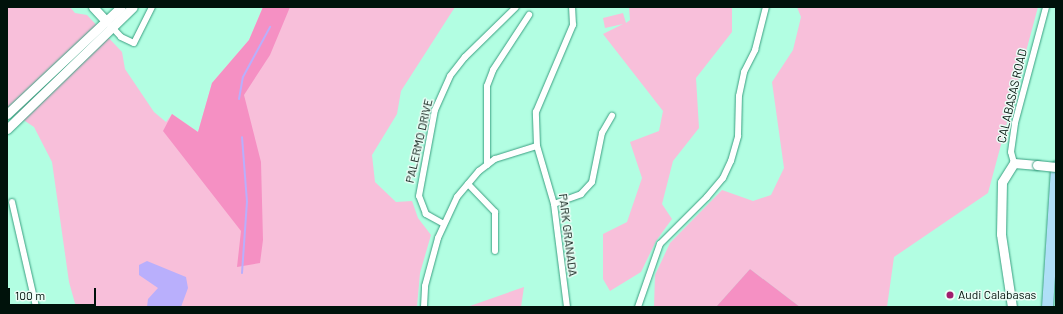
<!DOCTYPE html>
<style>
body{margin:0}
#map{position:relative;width:1063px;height:314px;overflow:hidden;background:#b2fee2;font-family:Barlow,sans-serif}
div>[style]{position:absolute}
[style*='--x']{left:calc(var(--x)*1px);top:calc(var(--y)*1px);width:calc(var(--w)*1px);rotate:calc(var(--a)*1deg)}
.green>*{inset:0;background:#f8bfda}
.forest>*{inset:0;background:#f590c3}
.water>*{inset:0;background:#b9affc}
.stream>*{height:2px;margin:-1px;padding:0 1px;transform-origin:1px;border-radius:1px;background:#b9affc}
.roads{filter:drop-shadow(0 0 1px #3aa081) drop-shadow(0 0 1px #3aa081)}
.street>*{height:6px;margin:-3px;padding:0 3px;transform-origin:3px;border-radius:3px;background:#fff}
.secondary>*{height:9px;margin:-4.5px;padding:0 4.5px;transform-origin:4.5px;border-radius:4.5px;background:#fff}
.highway>*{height:11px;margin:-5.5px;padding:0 5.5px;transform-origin:5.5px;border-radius:5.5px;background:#afdff7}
.bridges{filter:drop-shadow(0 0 1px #3aa081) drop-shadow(0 0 1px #3aa081)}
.secondary-bridge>*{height:9px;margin:-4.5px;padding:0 4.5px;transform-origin:4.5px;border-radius:4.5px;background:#fff}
.dots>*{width:11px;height:11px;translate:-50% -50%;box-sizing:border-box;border:2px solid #ebfdf6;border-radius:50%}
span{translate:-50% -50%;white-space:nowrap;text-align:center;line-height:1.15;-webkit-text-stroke:3px #ebfdf6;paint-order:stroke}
.street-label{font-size:12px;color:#00120b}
.poi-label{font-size:12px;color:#00120b}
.left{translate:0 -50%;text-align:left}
.frame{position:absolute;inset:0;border:8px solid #00120b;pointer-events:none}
.scale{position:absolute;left:8px;top:288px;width:88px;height:18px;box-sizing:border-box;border:2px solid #00120b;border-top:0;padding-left:5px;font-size:12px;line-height:14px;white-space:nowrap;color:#00120b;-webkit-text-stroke:3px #ebfdf6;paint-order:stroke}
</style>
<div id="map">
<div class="green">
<div style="clip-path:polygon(7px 7px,70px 7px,75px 13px,87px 15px,122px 52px,125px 69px,154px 112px,166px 122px,172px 114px,198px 132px,212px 83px,249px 40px,263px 7px,455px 7px,401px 91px,397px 114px,372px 155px,375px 182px,396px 202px,412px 201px,418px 218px,431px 235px,420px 273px,417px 307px,76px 307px,69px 282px,52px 162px,34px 127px,7px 109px)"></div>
<div style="clip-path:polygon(629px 7px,732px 7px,732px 32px,696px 78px,699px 128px,673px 161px,662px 204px,672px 219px,656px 241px,641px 272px,610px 291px,603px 279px,603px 234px,627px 222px,642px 178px,630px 142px,659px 131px,663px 111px,603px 34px,623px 24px,605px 28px,603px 18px,623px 13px,626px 23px,630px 20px)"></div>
<div style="clip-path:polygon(797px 7px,1038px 7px,988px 193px,894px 257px,887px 307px,800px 307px,750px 269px,716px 307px,654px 307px,655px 275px,670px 243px,722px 190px,753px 201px,771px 195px,784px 168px,772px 82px,793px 50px,801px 17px)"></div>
<div style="clip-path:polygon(524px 287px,521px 307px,467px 307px)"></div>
</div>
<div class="forest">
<div style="clip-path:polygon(263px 7px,290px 7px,270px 55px,244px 95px,261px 162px,263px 240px,260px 263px,237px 267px,241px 231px,163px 131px,172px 114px,198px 132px,212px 83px,249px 40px)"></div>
<div style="clip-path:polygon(750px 269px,800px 307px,716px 307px)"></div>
</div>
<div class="water">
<div style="clip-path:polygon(147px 261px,186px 277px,188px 288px,181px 307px,147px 307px,148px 299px,158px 288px,139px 275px,139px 265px)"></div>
</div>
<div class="stream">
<div style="--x:239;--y:99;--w:22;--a:-80"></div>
<div style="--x:243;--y:77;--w:57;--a:-61.6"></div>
<div style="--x:242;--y:273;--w:71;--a:-86"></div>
<div style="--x:247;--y:202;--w:65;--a:-94.4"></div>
</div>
<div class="roads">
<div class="street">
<div style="--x:110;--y:25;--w:16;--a:47"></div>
<div style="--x:121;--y:37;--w:14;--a:25"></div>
<div style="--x:134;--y:43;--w:40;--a:-63.4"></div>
<div style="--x:1014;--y:163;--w:11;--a:-105"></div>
<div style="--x:1011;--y:152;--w:29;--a:-82"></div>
<div style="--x:1015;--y:123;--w:120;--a:-75"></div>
<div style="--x:487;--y:165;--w:79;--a:-90"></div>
<div style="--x:487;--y:86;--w:17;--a:-69"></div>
<div style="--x:493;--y:70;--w:66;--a:-56.8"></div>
<div style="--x:468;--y:184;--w:39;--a:46"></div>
<div style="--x:495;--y:212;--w:39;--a:90"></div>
<div style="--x:12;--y:202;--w:108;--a:77.1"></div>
<div style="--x:554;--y:204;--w:29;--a:-20"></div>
<div style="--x:581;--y:194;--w:16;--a:-47"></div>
<div style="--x:592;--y:182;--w:50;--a:-78.5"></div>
<div style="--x:602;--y:133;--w:20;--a:-60"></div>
<div style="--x:444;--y:224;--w:21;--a:-151"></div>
<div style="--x:426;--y:214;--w:19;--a:-111"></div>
<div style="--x:419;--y:196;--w:87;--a:-79.5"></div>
<div style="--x:435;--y:110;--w:37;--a:-66"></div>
<div style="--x:450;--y:76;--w:24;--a:-52"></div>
<div style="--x:465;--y:57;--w:71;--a:-44.4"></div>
<div style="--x:424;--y:307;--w:21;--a:-87"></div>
<div style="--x:425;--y:286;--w:50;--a:-74.8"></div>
<div style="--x:438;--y:238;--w:45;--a:-65.1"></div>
<div style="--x:457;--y:197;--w:34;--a:-50"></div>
<div style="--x:479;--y:171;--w:20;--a:-37"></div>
<div style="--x:495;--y:159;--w:44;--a:-17.2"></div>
<div style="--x:567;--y:307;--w:104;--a:-97.2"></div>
<div style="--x:554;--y:204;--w:60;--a:-106.3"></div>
<div style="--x:537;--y:146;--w:34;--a:-92"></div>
<div style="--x:536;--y:112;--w:95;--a:-67"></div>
<div style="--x:573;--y:25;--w:18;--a:-93"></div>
<div style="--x:638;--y:307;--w:67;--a:-70.8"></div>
<div style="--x:660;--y:244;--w:66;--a:-45"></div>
<div style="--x:707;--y:197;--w:25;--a:-50"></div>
<div style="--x:723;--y:178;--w:19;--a:-65"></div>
<div style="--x:731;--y:161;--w:26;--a:-74"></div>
<div style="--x:738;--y:136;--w:40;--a:-88.6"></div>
<div style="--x:739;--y:96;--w:25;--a:-78"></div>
<div style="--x:744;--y:72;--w:25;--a:-63"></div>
<div style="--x:755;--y:50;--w:44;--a:-75.7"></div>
</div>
<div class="secondary">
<div style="--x:93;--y:7;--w:19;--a:47"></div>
<div style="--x:7;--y:114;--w:156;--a:-43.2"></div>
<div style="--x:7;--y:129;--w:175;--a:-44.1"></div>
<div style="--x:1012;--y:307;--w:74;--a:-98.6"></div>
<div style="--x:1001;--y:234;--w:52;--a:-88.9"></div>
<div style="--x:1002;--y:182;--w:22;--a:-58"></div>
<div style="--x:1014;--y:163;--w:23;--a:5"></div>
</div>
<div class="highway">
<div style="--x:1047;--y:307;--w:141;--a:-86.3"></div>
</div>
</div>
<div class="bridges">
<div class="secondary-bridge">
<div style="--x:1037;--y:165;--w:19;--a:6"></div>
</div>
</div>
<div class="dots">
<div style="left:950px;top:295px;background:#a01d6d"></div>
</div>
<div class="street-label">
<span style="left:1012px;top:96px;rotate:-77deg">CALABASAS ROAD</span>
<span style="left:419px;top:141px;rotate:-77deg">PALERMO DRIVE</span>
<span style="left:568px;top:235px;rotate:83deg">PARK GRANADA</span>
</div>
<div class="poi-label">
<span class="left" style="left:958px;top:295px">Audi Calabasas</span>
</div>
<div class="frame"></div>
<div class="scale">100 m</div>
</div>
